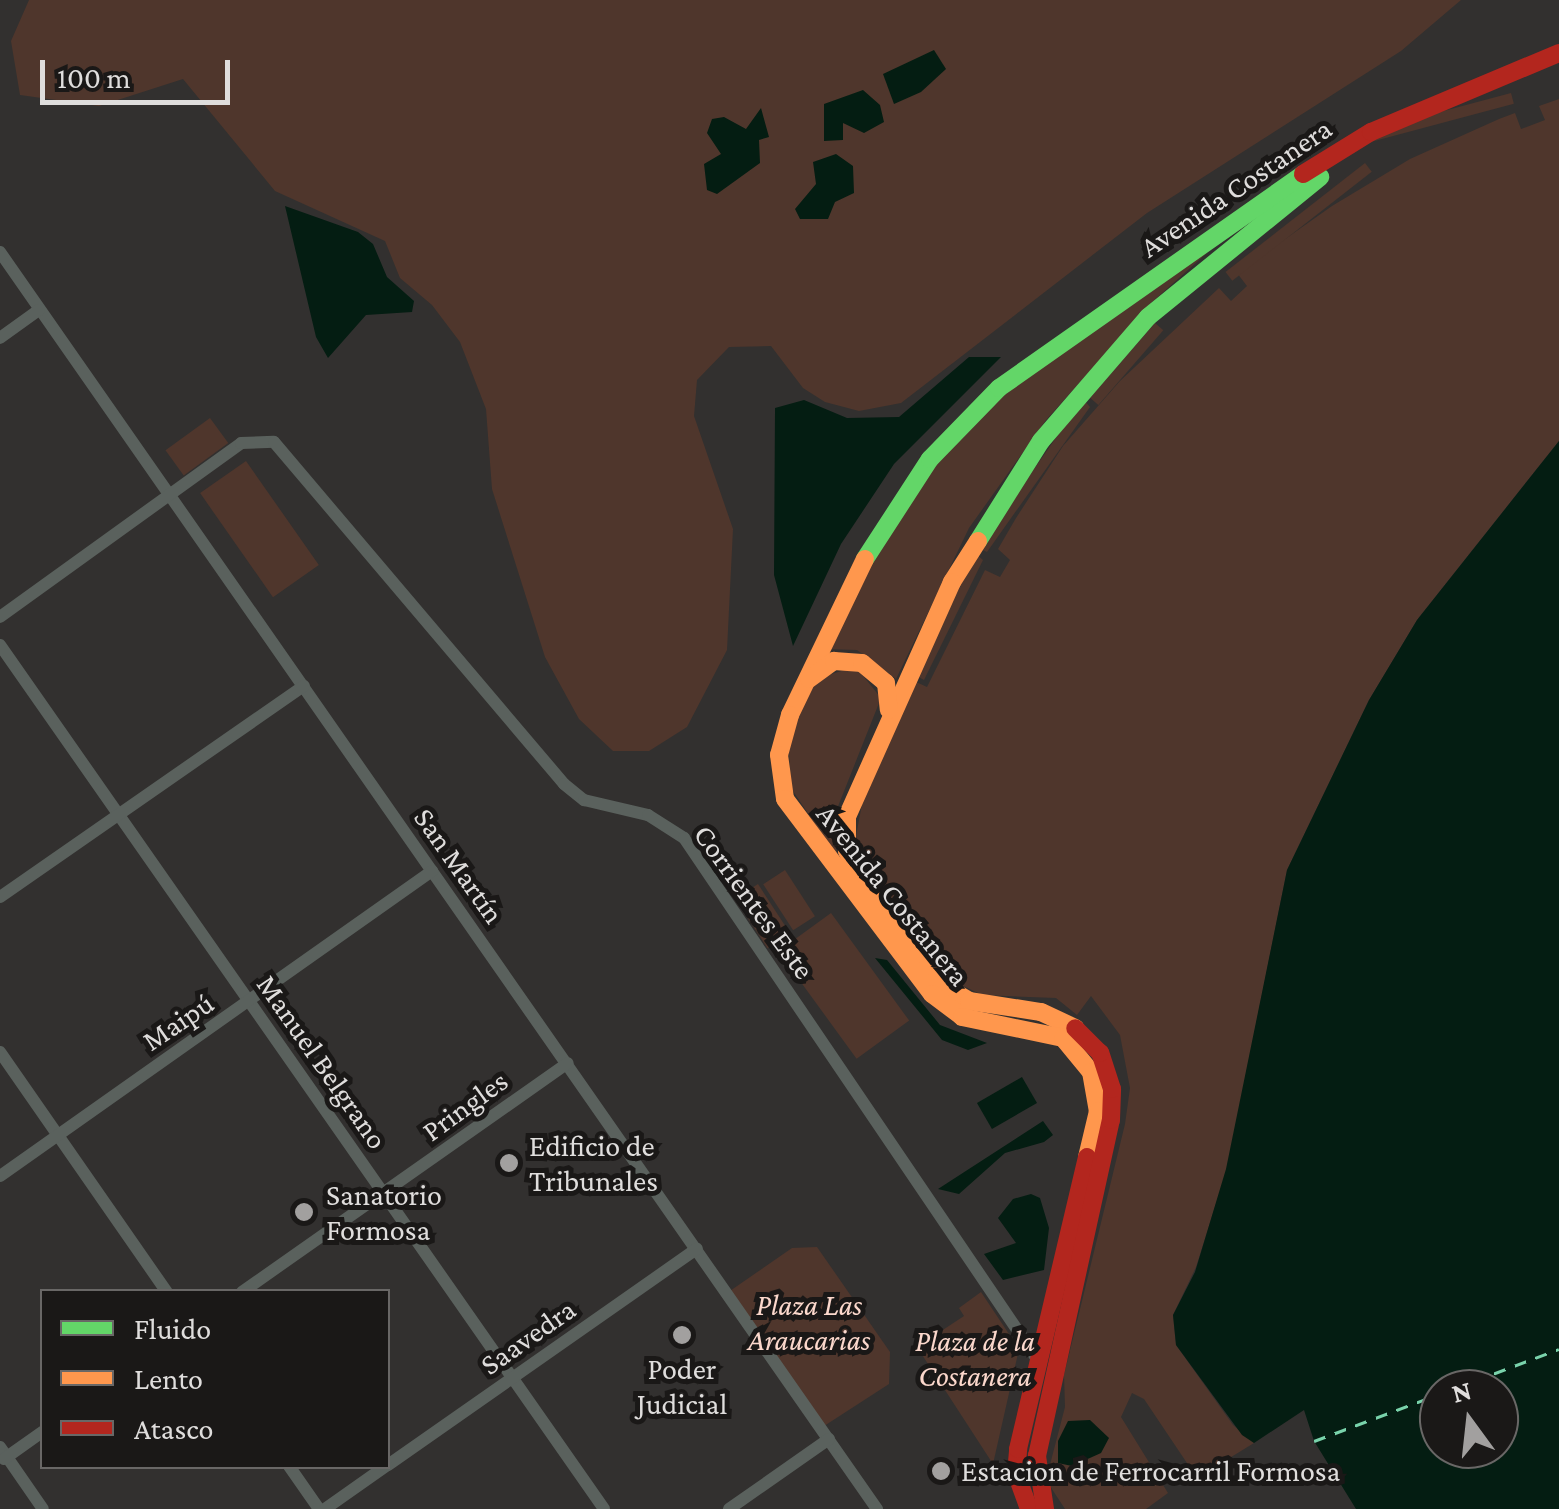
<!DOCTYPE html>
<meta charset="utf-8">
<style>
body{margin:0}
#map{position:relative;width:1559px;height:1509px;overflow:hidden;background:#32302f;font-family:"Crimson Pro",serif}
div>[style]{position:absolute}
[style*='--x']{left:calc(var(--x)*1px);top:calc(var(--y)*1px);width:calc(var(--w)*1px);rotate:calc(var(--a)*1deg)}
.green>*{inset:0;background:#4f362c;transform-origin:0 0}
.water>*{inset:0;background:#041d12;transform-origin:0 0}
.ferry>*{height:2.5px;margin-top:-1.25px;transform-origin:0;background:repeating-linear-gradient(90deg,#79d3ab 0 12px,transparent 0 22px)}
.street>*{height:12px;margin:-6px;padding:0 6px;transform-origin:6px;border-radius:6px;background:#5a615d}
.fast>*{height:18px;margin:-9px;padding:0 9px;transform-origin:9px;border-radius:9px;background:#63d668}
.slow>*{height:18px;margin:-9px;padding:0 9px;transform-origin:9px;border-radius:9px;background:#ff974d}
.jam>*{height:18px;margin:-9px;padding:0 9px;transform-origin:9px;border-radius:9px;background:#b3261e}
.dots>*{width:28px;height:28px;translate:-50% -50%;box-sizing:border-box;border:5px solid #1a1817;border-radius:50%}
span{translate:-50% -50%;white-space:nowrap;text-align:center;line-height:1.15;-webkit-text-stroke:10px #1a1817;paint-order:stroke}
.street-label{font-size:30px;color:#dfdddc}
.poi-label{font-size:30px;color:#dfdddc}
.left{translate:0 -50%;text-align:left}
.park-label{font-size:30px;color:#fbd8cc;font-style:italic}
.legend{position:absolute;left:40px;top:1289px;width:350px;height:180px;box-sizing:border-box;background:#1a1817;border:2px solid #696766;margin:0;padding:12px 18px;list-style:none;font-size:30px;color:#dfdddc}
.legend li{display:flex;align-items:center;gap:20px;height:50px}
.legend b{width:50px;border:2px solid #696766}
.north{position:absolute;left:1419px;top:1369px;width:100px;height:100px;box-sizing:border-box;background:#1a1817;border:2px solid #696766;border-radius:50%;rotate:345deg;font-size:28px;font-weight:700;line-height:40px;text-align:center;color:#dfdddc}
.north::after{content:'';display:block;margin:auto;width:35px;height:45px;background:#a2a09f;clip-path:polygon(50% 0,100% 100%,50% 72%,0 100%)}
.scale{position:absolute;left:40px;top:60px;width:190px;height:45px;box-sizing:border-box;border:5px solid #dfdddc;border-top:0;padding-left:12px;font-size:30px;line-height:35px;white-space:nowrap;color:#dfdddc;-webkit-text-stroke:8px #1a1817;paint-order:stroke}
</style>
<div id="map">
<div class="green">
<div style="clip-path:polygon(29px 0,1461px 0,1401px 51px,1147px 213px,901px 403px,859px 411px,825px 402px,803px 388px,771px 346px,729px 347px,697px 380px,694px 416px,733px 529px,727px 650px,687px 727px,649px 751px,613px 751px,579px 719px,545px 657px,492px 489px,486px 409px,460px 342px,432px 305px,400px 278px,385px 241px,275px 191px,183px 79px,99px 106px,20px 95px,11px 41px)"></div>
<div style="left:1511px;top:93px;width:11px;height:155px;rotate:75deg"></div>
<div style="clip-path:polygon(1559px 99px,1559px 441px,1417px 620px,1369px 700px,1287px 870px,1227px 1169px,1196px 1267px,1173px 1315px,1176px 1345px,1233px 1425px,1254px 1443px,1197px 1478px,1144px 1399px,1132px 1393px,1121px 1417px,1168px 1493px,1146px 1509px,1065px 1509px,1046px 1480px,1065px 1407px,1064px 1375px,1125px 1124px,1130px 1088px,1120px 1035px,1091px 996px,1077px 1015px,1056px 998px,982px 995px,949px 979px,862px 863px,856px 836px,862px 804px,914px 681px,927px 687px,985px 570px,1000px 577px,1010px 560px,998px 549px,1016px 518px,1063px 446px,1120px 381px,1219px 288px,1231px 301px,1247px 286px,1237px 273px,1332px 206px,1410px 159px,1499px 119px,1515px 113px,1521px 129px,1545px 120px,1539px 106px)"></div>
<div style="left:1365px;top:163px;width:11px;height:177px;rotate:52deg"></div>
<div style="clip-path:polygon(1202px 252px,1207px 253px,1151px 303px,1046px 420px,969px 528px,896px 679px,857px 650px,825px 649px,910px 493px,973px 420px,1029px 372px)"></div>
<div style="left:1155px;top:323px;width:11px;height:99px;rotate:41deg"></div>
<div style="clip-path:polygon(1083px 399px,1090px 407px,987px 552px,979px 548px)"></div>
<div style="left:210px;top:418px;width:31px;height:55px;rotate:54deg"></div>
<div style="left:246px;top:461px;width:127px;height:56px;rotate:55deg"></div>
<div style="clip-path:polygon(976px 554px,983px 560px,924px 680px,915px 675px)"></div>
<div style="clip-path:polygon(848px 669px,860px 672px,881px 698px,833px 819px,837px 857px,791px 788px,788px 739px,815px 679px)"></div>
<div style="left:785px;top:870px;width:55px;height:26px;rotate:57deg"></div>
<div style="left:758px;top:884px;width:59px;height:27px;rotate:57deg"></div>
<div style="left:831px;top:913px;width:133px;height:65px;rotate:54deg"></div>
<div style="clip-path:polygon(817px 1247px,890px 1352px,889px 1384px,821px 1428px,727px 1293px,792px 1248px)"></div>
<div style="clip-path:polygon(981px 1292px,1019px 1349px,993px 1464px,917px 1347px,964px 1316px,959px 1308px)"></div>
</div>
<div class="water">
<div style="clip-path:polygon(934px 50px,946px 69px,921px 92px,894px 104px,883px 74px)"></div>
<div style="clip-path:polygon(863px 90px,880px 105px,884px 122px,864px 133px,843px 123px,843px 140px,824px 141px,824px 104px)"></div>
<div style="clip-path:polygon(761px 108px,769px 137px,759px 140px,760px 163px,717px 194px,707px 190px,704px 164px,721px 154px,707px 133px,712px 119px,724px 117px,746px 129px)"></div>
<div style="clip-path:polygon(836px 154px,853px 166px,854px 193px,835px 202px,828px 219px,800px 219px,795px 209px,816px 184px,813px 162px)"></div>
<div style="clip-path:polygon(285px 206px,358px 232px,373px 244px,387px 277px,414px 301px,412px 312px,366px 315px,328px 358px,316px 337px)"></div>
<div style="clip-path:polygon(969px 357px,1001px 357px,894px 464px,841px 544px,793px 646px,774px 575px,775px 408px,804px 400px,847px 418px,899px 417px)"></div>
<div style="clip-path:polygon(evenodd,1559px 441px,1559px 1509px,1356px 1509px,1314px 1441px,1304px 1410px,1254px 1443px,1242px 1435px,1176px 1345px,1173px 1315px,1195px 1272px,1226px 1169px,1287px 870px,1369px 700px,1417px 620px,1559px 441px,1439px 1389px,1499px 1389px,1499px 1449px,1439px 1449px,1439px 1389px)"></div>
<div style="clip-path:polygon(875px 958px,887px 960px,940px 1025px,987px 1043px,968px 1050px,942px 1040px)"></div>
<div style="left:1022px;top:1077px;width:30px;height:52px;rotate:60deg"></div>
<div style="clip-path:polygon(1043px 1121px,1053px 1135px,1044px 1142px,1005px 1153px,959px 1194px,938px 1189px)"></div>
<div style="clip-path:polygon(1031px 1194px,1040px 1198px,1049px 1228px,1044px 1270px,1003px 1280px,984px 1254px,1016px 1243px,998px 1218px,1013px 1199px)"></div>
<div style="clip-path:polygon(1090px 1420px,1109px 1438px,1101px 1453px,1072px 1466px,1058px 1463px,1058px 1441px,1068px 1421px)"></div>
</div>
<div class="ferry">
<div style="--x:1453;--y:1389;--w:113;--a:-20.7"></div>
<div style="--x:1314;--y:1441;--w:134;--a:-20.6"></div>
</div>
<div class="street">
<div style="--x:0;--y:252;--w:1533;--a:55.1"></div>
<div style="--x:0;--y:338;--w:48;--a:-35.7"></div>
<div style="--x:0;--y:617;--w:297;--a:-35.8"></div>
<div style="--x:241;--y:443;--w:33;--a:-2"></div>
<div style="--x:274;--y:442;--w:448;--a:49.7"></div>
<div style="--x:564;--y:784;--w:26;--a:39"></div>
<div style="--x:584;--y:800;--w:66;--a:13.2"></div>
<div style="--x:648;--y:815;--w:43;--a:32.6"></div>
<div style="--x:684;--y:838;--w:633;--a:55.88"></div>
<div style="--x:0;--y:645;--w:1054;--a:55.04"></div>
<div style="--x:0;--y:897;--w:370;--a:-34.8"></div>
<div style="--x:0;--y:1052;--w:292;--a:55.2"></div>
<div style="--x:0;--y:1176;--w:529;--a:-35.22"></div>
<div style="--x:242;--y:1292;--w:398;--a:-35.1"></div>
<div style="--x:0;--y:1447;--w:75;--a:55.3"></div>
<div style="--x:4;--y:1459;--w:47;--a:-35.4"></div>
<div style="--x:388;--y:1465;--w:377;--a:-35"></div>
<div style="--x:289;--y:1466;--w:52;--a:55.1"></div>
<div style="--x:325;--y:1509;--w:75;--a:-35.2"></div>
<div style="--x:729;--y:1509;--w:122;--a:-35"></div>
</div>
<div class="fast">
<div style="--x:978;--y:541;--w:118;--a:-57.8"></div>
<div style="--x:1041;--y:441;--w:164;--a:-49.2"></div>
<div style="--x:1148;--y:317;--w:222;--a:-39.1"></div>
<div style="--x:865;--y:559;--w:119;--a:-57"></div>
<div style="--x:930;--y:459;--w:99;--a:-45.8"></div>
<div style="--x:999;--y:388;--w:372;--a:-35.1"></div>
</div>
<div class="slow">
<div style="--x:978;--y:541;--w:49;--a:122.4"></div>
<div style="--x:952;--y:582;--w:257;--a:114.1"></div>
<div style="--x:847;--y:817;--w:34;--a:90"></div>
<div style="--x:847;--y:851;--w:29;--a:65"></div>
<div style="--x:859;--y:877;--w:135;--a:52.5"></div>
<div style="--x:941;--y:984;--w:33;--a:31"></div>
<div style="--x:969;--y:1001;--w:73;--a:8.7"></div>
<div style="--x:1041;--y:1012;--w:38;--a:25"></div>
<div style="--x:865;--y:559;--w:173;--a:115.7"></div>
<div style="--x:790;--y:715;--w:41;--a:105.4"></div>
<div style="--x:779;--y:755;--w:44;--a:82.2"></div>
<div style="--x:785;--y:799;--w:244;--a:53"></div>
<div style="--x:932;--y:994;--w:38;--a:37"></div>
<div style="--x:962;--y:1017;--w:103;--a:11.7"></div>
<div style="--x:1063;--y:1038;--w:44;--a:50.5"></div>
<div style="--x:1091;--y:1072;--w:40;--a:80"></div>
<div style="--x:1098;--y:1111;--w:47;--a:103.4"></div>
<div style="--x:809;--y:679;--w:31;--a:-36"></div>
<div style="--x:834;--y:661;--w:28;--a:4"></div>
<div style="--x:862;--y:663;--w:31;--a:40"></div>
<div style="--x:886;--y:683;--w:27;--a:84"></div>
</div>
<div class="jam">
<div style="--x:1303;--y:174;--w:80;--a:-31.7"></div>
<div style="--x:1371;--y:132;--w:204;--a:-22.8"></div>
<div style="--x:1029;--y:1509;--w:37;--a:-110"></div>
<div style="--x:1016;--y:1474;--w:25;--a:-85"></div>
<div style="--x:1018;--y:1449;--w:300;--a:-76.7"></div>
<div style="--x:1045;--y:1509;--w:54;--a:-98.6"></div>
<div style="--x:1037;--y:1456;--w:344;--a:-77.6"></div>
<div style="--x:1111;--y:1120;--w:31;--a:-88"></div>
<div style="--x:1112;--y:1089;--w:38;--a:-108"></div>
<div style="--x:1100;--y:1053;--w:35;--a:-135"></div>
</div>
<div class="dots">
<div style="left:509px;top:1163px;background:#a2a09f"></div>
<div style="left:304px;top:1212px;background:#a2a09f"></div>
<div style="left:682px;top:1335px;background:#a2a09f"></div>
<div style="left:941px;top:1471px;background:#a2a09f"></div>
</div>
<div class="street-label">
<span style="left:1236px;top:188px;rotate:-34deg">Avenida Costanera</span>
<span style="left:459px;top:866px;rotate:55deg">San Martín</span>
<span style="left:893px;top:895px;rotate:51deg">Avenida Costanera</span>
<span style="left:754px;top:902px;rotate:54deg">Corrientes Este</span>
<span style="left:178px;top:1022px;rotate:-34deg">Maipú</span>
<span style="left:322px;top:1062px;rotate:55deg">Manuel Belgrano</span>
<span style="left:465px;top:1106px;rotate:-36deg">Pringles</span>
<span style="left:528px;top:1337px;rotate:-35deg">Saavedra</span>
</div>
<div class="poi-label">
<span class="left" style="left:529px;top:1163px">Edificio de<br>Tribunales</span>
<span class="left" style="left:326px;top:1212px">Sanatorio<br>Formosa</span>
<span style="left:682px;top:1386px">Poder<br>Judicial</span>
<span class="left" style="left:961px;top:1471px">Estacion de Ferrocarril Formosa</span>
</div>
<div class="park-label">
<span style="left:809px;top:1322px">Plaza Las<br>Araucarias</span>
<span style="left:975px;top:1358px">Plaza de la<br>Costanera</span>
</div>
<ul class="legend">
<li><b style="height:12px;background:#63d668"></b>Fluido</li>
<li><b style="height:12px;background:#ff974d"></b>Lento</li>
<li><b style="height:12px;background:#b3261e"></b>Atasco</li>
</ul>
<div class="north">N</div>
<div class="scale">100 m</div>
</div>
